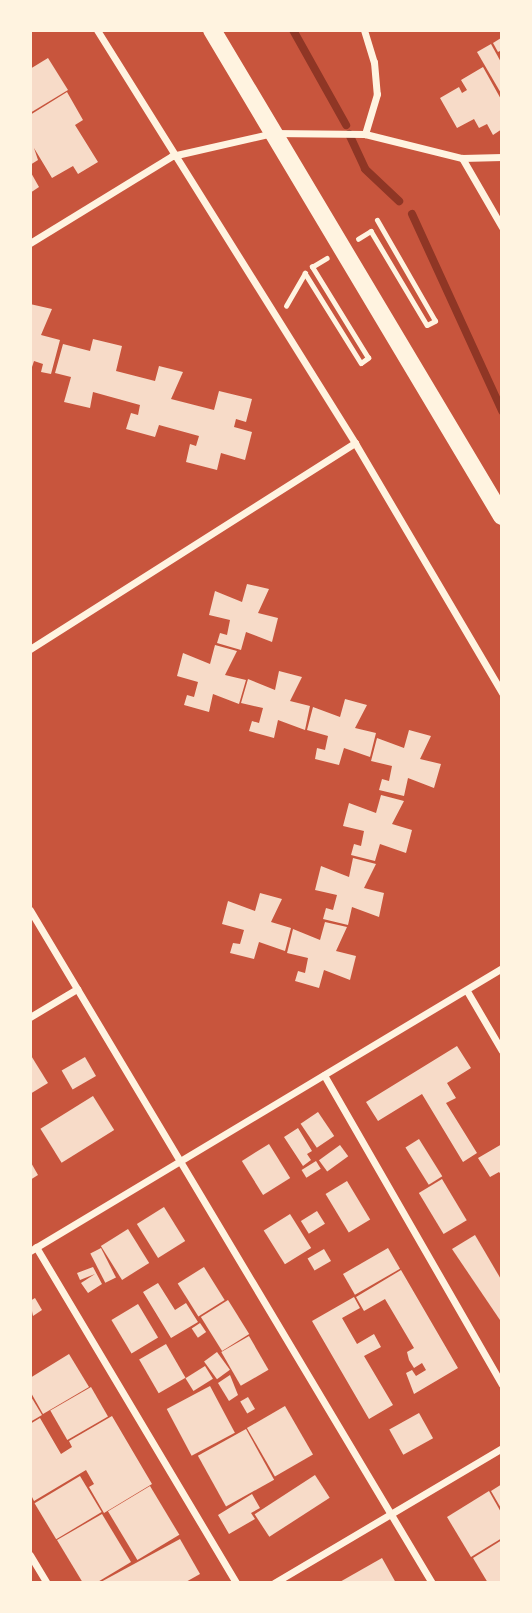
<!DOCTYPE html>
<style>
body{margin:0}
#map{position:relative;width:532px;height:1613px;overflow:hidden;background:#c8553d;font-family:"Golos Text",sans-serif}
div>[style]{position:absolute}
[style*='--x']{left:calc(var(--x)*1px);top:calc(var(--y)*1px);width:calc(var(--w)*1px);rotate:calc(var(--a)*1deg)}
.stream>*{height:8px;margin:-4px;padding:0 4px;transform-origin:4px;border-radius:4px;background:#8f3625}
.building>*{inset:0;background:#f7dbc8;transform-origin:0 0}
.path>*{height:4.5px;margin:-2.25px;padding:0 2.25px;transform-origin:2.25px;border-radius:2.25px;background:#fff3e0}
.minor>*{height:7px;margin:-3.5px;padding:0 3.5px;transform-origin:3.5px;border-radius:3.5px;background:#fff3e0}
.primary>*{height:18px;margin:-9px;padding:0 9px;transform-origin:9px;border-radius:9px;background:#fff3e0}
span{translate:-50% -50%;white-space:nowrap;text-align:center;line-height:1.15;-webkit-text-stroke:5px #fff3e0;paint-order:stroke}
.frame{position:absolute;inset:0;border:32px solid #fff3e0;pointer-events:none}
</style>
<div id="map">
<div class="stream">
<div style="--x:293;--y:30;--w:109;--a:60.8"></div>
<div style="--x:349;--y:134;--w:38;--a:65"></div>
<div style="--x:365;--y:169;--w:47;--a:43.3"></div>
<div style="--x:412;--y:214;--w:217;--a:65.4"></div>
</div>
<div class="building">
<div style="clip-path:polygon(501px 38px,502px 50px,498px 52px,493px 43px)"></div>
<div style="clip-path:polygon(491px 44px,502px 64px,502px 95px,477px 52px)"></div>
<div style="clip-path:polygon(48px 58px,68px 90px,30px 113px,30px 69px)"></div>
<div style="clip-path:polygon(483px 67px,502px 101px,502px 129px,493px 135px,487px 124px,479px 128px,474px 119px,457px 128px,440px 98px,459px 87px,462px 93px,467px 90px,461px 80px)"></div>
<div style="clip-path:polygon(67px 92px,83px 120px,75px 125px,98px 162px,78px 174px,73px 166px,52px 178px,34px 148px,38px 160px,30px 165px,30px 115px)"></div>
<div style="clip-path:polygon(30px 171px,39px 187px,30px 193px)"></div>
<div style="clip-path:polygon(30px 304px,52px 309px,41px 335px,60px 340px,51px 374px,41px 372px,43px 364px,34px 361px,30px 373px)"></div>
<div style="clip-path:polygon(93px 339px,122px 346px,116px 371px,155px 381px,159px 366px,183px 372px,171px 399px,214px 410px,219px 391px,252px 399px,246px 422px,236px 419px,234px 427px,252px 432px,245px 460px,221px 453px,217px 470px,186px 462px,190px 444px,196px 446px,199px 436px,159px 425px,155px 437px,126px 429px,131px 413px,138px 415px,140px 405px,93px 392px,90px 408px,64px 402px,71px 377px,55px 373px,63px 344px,90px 351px)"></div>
<div style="clip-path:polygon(247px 584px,269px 589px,258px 613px,278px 618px,272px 642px,246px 632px,241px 650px,217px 643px,220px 633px,227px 635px,230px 620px,209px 615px,215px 591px,242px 602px)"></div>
<div style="clip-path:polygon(215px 645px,237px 651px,225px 675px,246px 680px,239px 704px,213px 694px,209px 712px,184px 705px,187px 695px,194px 697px,198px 682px,177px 676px,183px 653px,210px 664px)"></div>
<div style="clip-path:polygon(279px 671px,302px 677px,290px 701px,310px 706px,305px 730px,278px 720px,274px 738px,249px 731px,252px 721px,259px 723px,263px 708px,241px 703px,248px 679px,275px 690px)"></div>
<div style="clip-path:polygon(345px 699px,367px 705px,355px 728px,376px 733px,370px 757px,344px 748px,339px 765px,315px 759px,317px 748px,325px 750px,328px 736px,307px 730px,313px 707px,340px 717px)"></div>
<div style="clip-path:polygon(409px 730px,431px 736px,420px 759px,441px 764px,434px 788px,408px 778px,404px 796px,379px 790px,382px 779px,389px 781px,392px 766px,371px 761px,377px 738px,404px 748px)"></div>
<div style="clip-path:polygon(381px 795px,404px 801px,392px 824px,412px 830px,406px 853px,380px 844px,375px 861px,351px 855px,354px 844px,361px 846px,364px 831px,343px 826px,349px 803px,376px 813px)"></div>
<div style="clip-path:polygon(353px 858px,376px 864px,364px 888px,384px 893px,379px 917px,352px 907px,348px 925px,323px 919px,326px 908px,333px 910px,337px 895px,315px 890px,321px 866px,349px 877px)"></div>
<div style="clip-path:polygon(260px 893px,282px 899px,271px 922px,291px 928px,285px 951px,259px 942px,254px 959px,230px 953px,233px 943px,240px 944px,244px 930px,222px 924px,228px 901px,255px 911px)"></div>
<div style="clip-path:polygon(325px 922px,347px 927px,336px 951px,356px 956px,350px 980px,324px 970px,319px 988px,295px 981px,298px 971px,305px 973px,308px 958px,287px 953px,293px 929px,320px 940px)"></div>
<div style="clip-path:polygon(457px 1046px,471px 1068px,447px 1083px,456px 1098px,446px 1103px,477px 1153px,463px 1162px,422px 1094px,378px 1121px,366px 1102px)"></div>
<div style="clip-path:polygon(30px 1054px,48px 1083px,30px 1094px)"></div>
<div style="left:85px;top:1057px;width:22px;height:27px;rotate:60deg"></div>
<div style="left:93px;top:1096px;width:40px;height:62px;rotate:58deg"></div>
<div style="left:318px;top:1112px;width:29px;height:21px;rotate:56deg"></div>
<div style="clip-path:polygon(298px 1128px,312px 1151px,307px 1154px,311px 1160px,303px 1166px,284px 1137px)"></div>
<div style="left:419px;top:1139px;width:44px;height:16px;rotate:58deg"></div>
<div style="left:269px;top:1144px;width:40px;height:32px;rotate:58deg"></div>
<div style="clip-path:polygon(502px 1144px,502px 1176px,499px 1172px,490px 1177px,478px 1158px)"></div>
<div style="left:340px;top:1145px;width:14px;height:26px;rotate:54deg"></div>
<div style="clip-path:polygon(30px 1161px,38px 1175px,30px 1180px)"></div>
<div style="left:316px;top:1161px;width:9px;height:17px;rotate:58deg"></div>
<div style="left:442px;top:1179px;width:48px;height:27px;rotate:59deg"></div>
<div style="left:347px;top:1181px;width:45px;height:25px;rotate:59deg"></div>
<div style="left:164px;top:1207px;width:40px;height:32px;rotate:58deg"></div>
<div style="left:317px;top:1211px;width:15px;height:19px;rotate:58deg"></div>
<div style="left:290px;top:1214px;width:40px;height:31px;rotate:58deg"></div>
<div style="left:128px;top:1229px;width:40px;height:32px;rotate:58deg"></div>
<div style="clip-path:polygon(475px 1235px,502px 1281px,502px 1323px,452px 1249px)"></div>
<div style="left:101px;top:1248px;width:33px;height:12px;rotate:63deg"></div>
<div style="left:388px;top:1248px;width:24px;height:52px;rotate:60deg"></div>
<div style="left:324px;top:1249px;width:14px;height:19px;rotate:60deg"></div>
<div style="clip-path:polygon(93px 1267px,102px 1284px,88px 1293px,81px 1283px,95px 1274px,80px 1280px,77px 1273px)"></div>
<div style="left:204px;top:1267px;width:39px;height:31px;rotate:58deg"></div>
<div style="clip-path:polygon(401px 1270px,458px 1368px,414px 1394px,406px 1373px,412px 1370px,416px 1376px,426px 1370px,422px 1363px,414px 1368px,409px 1360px,407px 1352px,414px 1348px,385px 1299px,364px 1311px,356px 1297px)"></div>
<div style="clip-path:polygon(158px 1283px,175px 1310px,186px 1303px,198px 1322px,171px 1338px,143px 1292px)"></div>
<div style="clip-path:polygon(354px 1297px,360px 1308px,342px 1318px,357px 1344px,374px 1334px,381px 1347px,364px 1356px,393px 1405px,369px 1419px,312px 1321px)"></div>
<div style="clip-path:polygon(35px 1298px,42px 1310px,33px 1316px,30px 1301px)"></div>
<div style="left:228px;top:1300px;width:40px;height:32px;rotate:58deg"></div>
<div style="left:138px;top:1304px;width:39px;height:31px;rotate:59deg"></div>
<div style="left:200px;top:1323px;width:11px;height:10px;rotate:56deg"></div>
<div style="left:249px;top:1336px;width:39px;height:32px;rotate:60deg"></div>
<div style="left:166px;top:1344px;width:39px;height:31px;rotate:60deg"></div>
<div style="left:217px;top:1352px;width:22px;height:16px;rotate:54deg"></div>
<div style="clip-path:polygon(69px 1354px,89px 1387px,43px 1414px,30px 1391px,30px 1378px)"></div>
<div style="left:205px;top:1366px;width:15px;height:23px;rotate:58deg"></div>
<div style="clip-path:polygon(230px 1375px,238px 1395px,229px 1401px,218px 1383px)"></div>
<div style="left:210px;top:1386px;width:53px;height:49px;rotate:62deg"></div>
<div style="left:91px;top:1387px;width:34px;height:47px;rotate:60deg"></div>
<div style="clip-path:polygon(30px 1395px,42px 1415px,30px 1422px)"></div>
<div style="left:248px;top:1397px;width:14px;height:9px;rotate:60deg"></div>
<div style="left:285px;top:1406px;width:56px;height:44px;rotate:60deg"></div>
<div style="left:419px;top:1413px;width:29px;height:34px;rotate:61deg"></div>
<div style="clip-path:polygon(112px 1416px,152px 1484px,104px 1513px,89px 1487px,94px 1484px,86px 1470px,34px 1501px,30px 1493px,30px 1424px,40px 1418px,61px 1454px,72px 1447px,69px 1441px)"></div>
<div style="left:246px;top:1429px;width:58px;height:55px;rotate:61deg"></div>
<div style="left:315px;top:1475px;width:27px;height:72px;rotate:57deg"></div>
<div style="left:80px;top:1476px;width:42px;height:53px;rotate:59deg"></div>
<div style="clip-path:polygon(502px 1484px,502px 1510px,491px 1491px)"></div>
<div style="left:150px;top:1486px;width:57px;height:49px;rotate:59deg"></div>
<div style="clip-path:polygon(489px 1491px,502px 1514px,502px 1538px,471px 1557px,447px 1517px)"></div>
<div style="clip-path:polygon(252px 1494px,260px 1508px,251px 1513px,255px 1519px,229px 1534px,218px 1515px)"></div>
<div style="clip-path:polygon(102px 1514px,131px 1562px,96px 1583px,83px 1583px,57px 1540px)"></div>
<div style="clip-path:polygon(180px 1539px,200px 1574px,184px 1583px,99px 1583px)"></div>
<div style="clip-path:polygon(502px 1540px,502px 1583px,488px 1583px,473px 1558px)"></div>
<div style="clip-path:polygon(382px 1558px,396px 1583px,338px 1583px)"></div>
</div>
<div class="path">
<div style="--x:358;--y:239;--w:15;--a:-32"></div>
<div style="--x:371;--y:231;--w:109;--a:59.2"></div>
<div style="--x:427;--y:325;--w:9;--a:-27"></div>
<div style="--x:435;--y:321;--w:116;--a:-119.9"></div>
<div style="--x:286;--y:306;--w:38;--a:-60"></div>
<div style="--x:305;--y:273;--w:106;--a:58.1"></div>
<div style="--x:361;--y:363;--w:9;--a:-36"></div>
<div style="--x:368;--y:358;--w:107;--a:-121.6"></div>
<div style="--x:312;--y:267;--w:17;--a:-31"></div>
</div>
<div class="minor">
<div style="--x:97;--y:30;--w:487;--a:58"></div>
<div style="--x:355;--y:443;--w:290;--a:59.5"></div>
<div style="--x:364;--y:30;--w:34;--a:73"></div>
<div style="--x:374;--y:62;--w:32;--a:85"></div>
<div style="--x:377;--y:94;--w:42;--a:106.7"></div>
<div style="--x:462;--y:158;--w:80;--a:59.9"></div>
<div style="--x:30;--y:243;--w:167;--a:-31.5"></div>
<div style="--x:172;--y:156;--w:104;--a:-12.8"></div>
<div style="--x:273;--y:133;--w:92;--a:0.6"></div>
<div style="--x:365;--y:134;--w:100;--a:13.9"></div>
<div style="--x:462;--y:158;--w:40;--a:-1.4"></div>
<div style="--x:30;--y:649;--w:385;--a:-32.4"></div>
<div style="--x:30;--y:910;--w:784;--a:59.15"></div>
<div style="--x:467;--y:991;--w:69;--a:59.7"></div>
<div style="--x:30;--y:1017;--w:55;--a:-30.8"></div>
<div style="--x:324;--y:1075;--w:357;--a:60.1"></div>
<div style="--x:36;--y:1247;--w:391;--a:59.2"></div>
<div style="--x:30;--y:1251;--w:550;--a:-30.95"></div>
<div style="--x:30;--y:1555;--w:33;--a:59"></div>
<div style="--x:274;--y:1583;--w:265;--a:-30.6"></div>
</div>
<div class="primary">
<div style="--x:212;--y:30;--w:566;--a:59.18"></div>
</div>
<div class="frame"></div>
</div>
